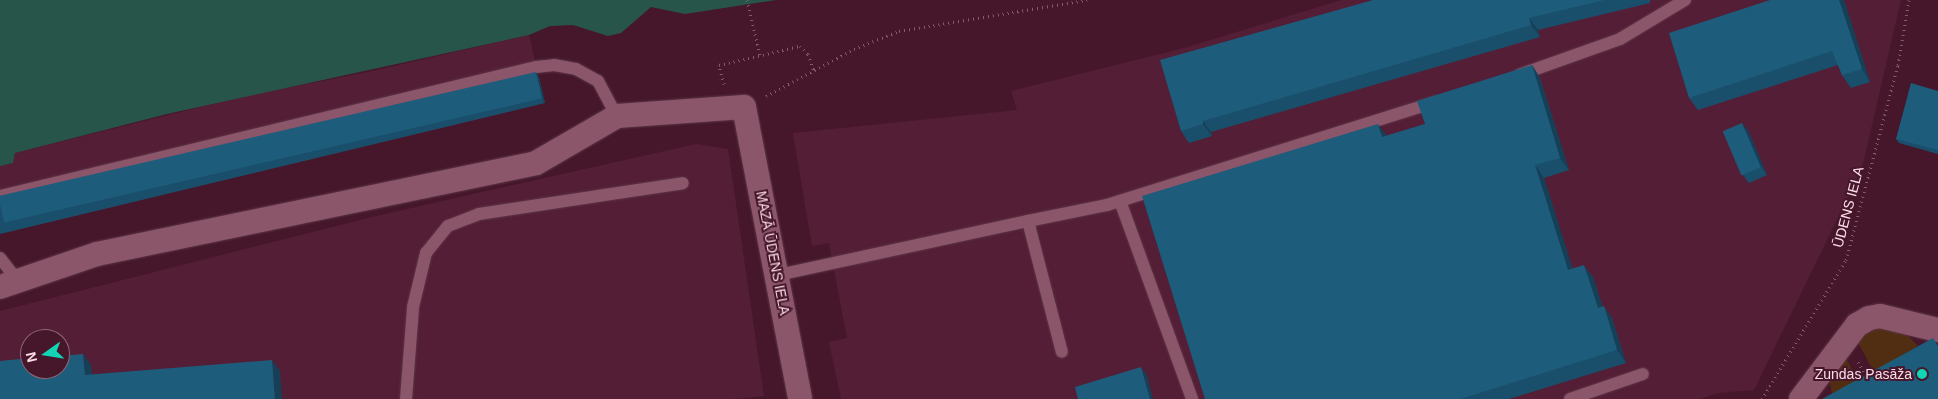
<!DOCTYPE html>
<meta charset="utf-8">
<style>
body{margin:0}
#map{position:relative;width:1938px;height:399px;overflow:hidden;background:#46172b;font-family:Arial,sans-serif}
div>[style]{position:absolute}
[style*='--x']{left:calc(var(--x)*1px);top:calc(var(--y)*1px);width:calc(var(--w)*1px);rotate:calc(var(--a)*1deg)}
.built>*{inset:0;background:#541e36}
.green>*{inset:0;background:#512e12}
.water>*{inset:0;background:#27554a}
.path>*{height:3px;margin-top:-1.5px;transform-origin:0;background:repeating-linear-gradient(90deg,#855b6c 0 1px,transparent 0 5px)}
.roads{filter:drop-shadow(0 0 1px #5c3546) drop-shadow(0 0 1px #5c3546)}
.service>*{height:12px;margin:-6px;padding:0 6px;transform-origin:6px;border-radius:6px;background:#8b556a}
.minor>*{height:24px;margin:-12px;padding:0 12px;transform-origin:12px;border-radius:12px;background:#8b556a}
.wall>*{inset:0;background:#1a4f6b}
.shaded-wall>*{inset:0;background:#154057}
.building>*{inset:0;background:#1e5c7c;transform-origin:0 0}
.dots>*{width:14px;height:14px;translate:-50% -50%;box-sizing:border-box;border:2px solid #46172b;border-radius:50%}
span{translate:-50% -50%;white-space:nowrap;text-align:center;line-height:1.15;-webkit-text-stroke:4px #46172b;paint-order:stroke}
.street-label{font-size:14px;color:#fcdce6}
.poi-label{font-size:14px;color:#fcdce6}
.right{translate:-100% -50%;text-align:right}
.north{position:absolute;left:20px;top:329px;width:50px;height:50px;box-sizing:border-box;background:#46172b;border:1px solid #8f6676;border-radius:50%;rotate:257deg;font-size:14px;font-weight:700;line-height:20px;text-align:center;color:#fcdce6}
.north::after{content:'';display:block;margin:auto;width:18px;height:22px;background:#11d5b4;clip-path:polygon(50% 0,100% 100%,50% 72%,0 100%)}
</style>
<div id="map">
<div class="built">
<div style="clip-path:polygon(1342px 0,1901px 0,1862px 168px,1754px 390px,1718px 393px,1700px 399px,841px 399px,829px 342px,847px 338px,829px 243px,812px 246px,793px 133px,1017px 110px,1011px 91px,1184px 48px)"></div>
<div style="clip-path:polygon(529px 35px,545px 103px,0 234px,0 166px,13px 163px,15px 153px,245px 96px,368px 72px)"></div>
<div style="clip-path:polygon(evenodd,696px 144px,728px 149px,764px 396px,735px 399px,0 399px,0 311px,376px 216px,696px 144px,30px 339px,60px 339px,60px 369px,30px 369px,30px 339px)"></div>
</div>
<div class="green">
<div style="clip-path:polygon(1870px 329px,1884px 329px,1906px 334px,1918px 346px,1874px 372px,1856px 339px)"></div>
<div style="clip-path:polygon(1844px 355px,1858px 380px,1832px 395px,1829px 377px)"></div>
</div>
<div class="water">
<div style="clip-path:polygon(0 0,776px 0,685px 14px,651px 7px,621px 33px,608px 36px,573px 25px,550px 26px,529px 35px,167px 114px,15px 153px,13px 163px,0 166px)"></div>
</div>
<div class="path">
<div style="--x:747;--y:0;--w:57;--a:76.7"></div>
<div style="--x:724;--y:84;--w:20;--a:-105"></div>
<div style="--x:719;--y:65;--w:83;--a:-13.2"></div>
<div style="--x:800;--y:46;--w:11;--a:45"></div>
<div style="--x:808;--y:54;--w:18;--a:71"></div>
<div style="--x:766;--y:96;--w:100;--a:-28.1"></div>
<div style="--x:854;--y:49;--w:48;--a:-21.8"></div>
<div style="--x:899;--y:31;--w:191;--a:-9.4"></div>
<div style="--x:1858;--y:362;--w:19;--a:58"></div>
<div style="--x:1762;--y:399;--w:162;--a:-58.9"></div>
<div style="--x:1846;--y:260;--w:202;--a:-75.1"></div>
<div style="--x:1898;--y:65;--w:66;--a:-80.4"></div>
</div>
<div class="roads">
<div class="service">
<div style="--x:1519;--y:75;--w:107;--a:-19.6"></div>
<div style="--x:1620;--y:39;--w:76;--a:-31"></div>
<div style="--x:0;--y:196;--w:551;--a:-13.53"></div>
<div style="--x:536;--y:67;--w:18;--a:-6"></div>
<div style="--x:554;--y:65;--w:22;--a:10"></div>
<div style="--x:576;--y:69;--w:25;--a:29"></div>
<div style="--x:598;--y:81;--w:40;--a:62"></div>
<div style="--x:1120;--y:201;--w:211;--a:70"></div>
<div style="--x:1028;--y:221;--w:81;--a:-11.4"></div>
<div style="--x:1107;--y:205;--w:345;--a:-17.4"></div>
<div style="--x:0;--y:258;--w:29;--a:52"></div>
<div style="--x:778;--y:275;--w:256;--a:-12.2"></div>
<div style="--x:1028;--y:221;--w:135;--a:75.5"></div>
<div style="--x:406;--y:399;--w:92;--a:-85.6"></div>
<div style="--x:413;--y:307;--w:56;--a:-76.5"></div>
<div style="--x:426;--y:253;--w:35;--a:-51"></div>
<div style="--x:448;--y:226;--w:33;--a:-21"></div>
<div style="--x:479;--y:214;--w:206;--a:-8.6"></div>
<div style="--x:1570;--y:399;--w:77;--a:-18.9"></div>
</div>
<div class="minor">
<div style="--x:0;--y:287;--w:102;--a:-18.8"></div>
<div style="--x:97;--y:254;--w:448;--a:-11.7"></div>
<div style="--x:536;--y:163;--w:94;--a:-30.1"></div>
<div style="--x:617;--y:116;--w:127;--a:-4.1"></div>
<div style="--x:744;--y:107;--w:297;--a:79.1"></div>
<div style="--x:1801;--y:399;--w:93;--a:-52.9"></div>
<div style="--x:1857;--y:325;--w:14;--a:-30"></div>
<div style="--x:1869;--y:318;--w:11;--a:-10"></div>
<div style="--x:1880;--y:316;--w:60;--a:13.6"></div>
</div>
</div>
<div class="wall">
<div style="clip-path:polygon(1373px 0,1650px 0,1650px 3px,1538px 30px,1540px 37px,1211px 132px,1212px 136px,1189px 143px,1181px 131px)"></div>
<div style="clip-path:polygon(1844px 0,1870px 82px,1851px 88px,1842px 75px,1838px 65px,1698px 110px,1689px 98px)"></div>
<div style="clip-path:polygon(1532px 65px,1540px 78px,1569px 170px,1544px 178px,1572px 268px,1593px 277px,1602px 306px,1612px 318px,1626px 363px,1509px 399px,1205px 399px,1386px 136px,1425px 124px)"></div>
<div style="clip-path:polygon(539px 77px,545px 103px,0 234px,0 202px)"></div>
<div style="clip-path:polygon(1938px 91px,1938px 154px,1899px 143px,1896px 139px)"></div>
<div style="clip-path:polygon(1748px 130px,1767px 175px,1749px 183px,1743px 175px)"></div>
</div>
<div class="shaded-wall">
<div style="clip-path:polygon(1839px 0,1844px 0,1870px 82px,1862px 69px)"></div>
<div style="clip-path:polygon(1529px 18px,1538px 30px,1540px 37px,1531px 25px)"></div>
<div style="clip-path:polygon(1532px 65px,1540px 78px,1569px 170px,1560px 158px)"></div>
<div style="clip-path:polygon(536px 72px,539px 77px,545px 103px,542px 98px)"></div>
<div style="clip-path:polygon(1203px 121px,1211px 132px,1212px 136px,1203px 124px)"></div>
<div style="clip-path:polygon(1742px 123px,1748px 130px,1767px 175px,1761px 167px)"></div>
<div style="clip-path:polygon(1378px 124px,1387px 136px,1382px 137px)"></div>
<div style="clip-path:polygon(1535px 165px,1544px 178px,1577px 282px,1568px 270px)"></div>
<div style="clip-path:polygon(1584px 265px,1593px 277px,1607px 320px,1598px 308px)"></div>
<div style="clip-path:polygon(1604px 306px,1612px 318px,1626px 363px,1617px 350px)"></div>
<div style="clip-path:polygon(83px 354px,91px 365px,93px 386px,85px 375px)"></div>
<div style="clip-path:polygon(272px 360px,280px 371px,282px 399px,275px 399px)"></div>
<div style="clip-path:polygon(1141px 367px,1147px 375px,1153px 399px,1150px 399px)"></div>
</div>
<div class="building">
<div style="clip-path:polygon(1373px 0,1604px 0,1529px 18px,1531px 25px,1203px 121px,1203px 124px,1181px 131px,1160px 60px)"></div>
<div style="clip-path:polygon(1770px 0,1839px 0,1862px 69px,1842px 75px,1832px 51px,1689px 98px,1669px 33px)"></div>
<div style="clip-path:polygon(1532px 65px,1560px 158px,1535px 165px,1568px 270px,1584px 265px,1598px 308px,1604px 306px,1617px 350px,1460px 399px,1205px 399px,1142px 196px,1378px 124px,1382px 137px,1425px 124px,1417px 101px)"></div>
<div style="left:536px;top:72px;width:27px;height:552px;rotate:77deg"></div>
<div style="clip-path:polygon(1911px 83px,1938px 91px,1938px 150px,1896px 139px)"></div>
<div style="left:1742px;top:123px;width:48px;height:21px;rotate:67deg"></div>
<div style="clip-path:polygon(1933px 338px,1938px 346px,1938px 399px,1822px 399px)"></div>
<div style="clip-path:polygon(83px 354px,85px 375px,272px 360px,275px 399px,0 399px,0 361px,30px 358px,30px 369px,60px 369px,60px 356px)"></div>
<div style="clip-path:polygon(1141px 367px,1150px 399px,1078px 399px,1075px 387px)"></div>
</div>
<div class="dots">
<div style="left:1922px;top:374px;background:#11d5b4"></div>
</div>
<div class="street-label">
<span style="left:1848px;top:207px;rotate:-75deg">ŪDENS IELA</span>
<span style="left:773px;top:253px;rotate:79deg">MAZĀ ŪDENS IELA</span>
</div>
<div class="poi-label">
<span class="right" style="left:1912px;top:374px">Zundas Pasāža</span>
</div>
<div class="north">N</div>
</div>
